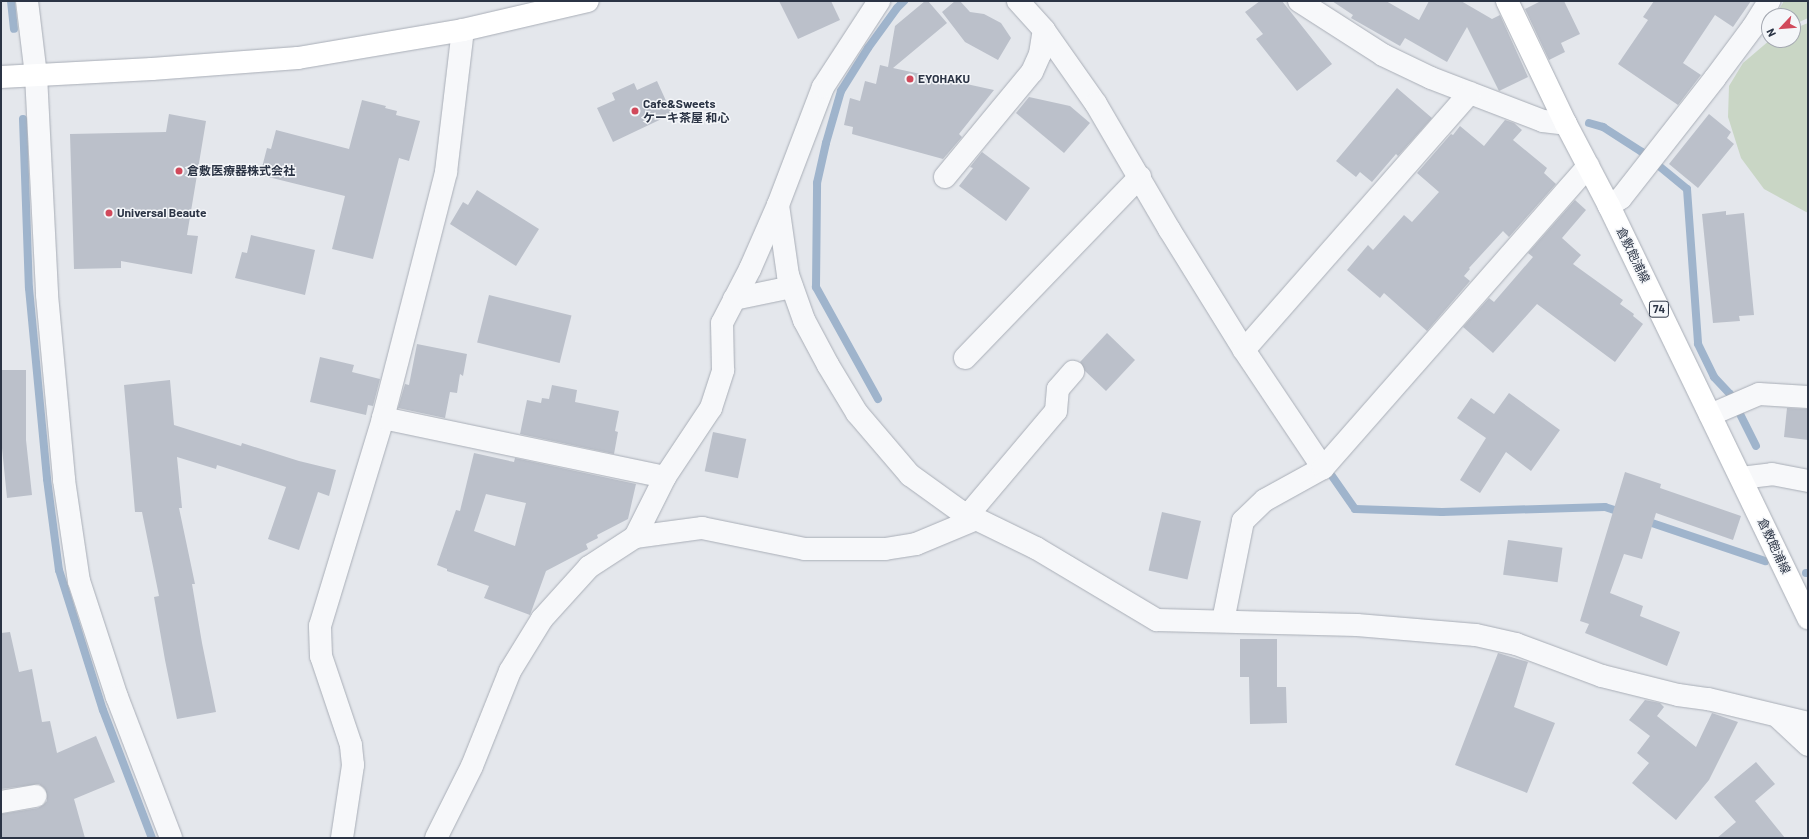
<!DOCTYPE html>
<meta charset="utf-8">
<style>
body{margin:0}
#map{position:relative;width:1809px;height:839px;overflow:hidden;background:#e4e7ec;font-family:Barlow,"Noto Sans JP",sans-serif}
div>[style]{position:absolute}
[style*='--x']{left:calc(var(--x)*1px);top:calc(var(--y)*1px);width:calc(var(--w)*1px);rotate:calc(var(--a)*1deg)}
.green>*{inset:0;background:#c9d6c5}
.stream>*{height:8px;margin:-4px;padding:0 4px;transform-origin:4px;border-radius:4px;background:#9fb4cc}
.building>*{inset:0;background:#bbc0ca;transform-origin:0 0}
.roads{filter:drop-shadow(0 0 1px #a9aeb7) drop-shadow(0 0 1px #a9aeb7)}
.street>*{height:22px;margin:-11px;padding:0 11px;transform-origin:11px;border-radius:11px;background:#f7f8fa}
.secondary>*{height:22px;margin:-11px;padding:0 11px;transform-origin:11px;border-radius:11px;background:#fff}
.primary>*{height:22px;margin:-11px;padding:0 11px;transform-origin:11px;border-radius:11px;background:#fff}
.dots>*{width:11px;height:11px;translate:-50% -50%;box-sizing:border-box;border:2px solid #f4f6f9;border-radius:50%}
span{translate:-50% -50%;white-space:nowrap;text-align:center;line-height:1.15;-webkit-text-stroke:3px #f4f6f9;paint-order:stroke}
.shield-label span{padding:1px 3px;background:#f4f6f9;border:1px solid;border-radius:3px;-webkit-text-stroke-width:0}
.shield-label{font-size:11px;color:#2b3445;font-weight:700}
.poi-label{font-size:12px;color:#2b3445;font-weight:700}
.left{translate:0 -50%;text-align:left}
.street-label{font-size:12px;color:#2b3445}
.frame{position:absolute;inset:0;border:2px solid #2b3445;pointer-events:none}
.north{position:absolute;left:1761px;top:8px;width:40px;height:40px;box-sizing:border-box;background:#f4f6f9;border:1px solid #a4a8b1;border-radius:50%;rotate:244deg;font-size:11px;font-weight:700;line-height:16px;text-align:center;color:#2b3445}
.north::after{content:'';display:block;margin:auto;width:14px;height:18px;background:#d1495b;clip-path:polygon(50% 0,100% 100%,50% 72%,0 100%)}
</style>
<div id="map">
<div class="green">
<div style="clip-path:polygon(1784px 1px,1808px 1px,1808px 18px,1793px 25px,1793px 16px,1777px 16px,1778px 11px)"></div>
<div style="clip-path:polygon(1808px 23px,1808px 213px,1764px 189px,1741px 158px,1728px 117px,1729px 86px,1743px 63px,1770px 40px,1793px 40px,1793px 29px)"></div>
</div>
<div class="stream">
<div style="--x:11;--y:1;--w:28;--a:84"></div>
<div style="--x:23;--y:119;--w:169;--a:88"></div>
<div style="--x:29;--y:288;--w:192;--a:84.6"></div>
<div style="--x:47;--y:479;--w:92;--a:82.5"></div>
<div style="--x:59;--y:570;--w:147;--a:72.6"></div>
<div style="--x:103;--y:710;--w:137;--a:69.1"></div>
<div style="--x:1589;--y:123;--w:15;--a:16"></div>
<div style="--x:1603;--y:127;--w:46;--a:32.7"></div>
<div style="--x:1642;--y:152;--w:58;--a:39.4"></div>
<div style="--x:1687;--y:189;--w:155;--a:85.9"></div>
<div style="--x:1698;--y:344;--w:37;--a:64"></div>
<div style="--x:1714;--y:377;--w:23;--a:47"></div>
<div style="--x:1730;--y:394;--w:58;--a:63.4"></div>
<div style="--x:878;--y:399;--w:128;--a:-119"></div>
<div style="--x:816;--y:287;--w:104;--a:-89.4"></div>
<div style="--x:817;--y:183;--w:41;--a:-77.3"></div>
<div style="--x:826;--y:143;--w:54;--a:-73.9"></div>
<div style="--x:841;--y:91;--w:51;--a:-57.9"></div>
<div style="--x:868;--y:48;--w:49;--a:-54.1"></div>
<div style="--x:897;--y:8;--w:10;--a:-45"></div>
<div style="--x:1332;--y:476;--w:40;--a:55.1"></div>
<div style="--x:1355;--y:509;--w:87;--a:2"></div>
<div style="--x:1442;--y:512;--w:163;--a:-1.8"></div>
<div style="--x:1605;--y:507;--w:19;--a:18"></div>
<div style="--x:1643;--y:520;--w:129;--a:18.6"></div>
<div style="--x:1806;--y:573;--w:2;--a:0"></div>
</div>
<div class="building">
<div style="clip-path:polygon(779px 1px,831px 1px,840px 20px,798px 39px)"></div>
<div style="clip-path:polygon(925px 1px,928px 1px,947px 23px,893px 68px,994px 90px,959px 134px,962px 137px,943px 159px,852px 134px,853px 127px,844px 125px,850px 98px,860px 101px,865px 81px,876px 84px,880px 65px,888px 67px,895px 26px)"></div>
<div style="clip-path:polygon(955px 1px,960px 1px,970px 12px,984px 14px,1001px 23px,1011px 38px,998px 60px,965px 42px,942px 12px)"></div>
<div style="clip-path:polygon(1260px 1px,1282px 1px,1332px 64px,1297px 91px,1256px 39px,1263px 34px,1245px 12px)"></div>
<div style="clip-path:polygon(1332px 1px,1386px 1px,1419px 20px,1429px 1px,1461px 1px,1492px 19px,1500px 15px,1528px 77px,1499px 91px,1467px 27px,1447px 62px,1405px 38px,1400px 46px,1351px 18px,1353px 15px)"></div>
<div style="clip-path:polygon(1541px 1px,1564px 1px,1580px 34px,1561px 43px,1565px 52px,1549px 60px,1525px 9px)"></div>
<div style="clip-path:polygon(1654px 1px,1751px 1px,1733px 27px,1715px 15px,1683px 63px,1701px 75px,1678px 105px,1618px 64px,1648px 20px,1643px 17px)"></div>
<div style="clip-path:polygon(657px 81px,672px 114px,613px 142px,597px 108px,615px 100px,612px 93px,634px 83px,637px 90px)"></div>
<div style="clip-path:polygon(1397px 88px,1432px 118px,1398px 156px,1396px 154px,1372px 182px,1360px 172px,1356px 177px,1336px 161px)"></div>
<div style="clip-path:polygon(1029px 97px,1070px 106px,1090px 123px,1064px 153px,1016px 113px)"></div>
<div style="clip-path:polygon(362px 100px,386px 106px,385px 108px,397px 111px,396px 115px,420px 121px,409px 161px,399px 158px,373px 259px,332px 249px,345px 196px,260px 175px,267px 148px,271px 149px,276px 130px,349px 149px)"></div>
<div style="clip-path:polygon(169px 114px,206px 121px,187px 235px,198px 236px,192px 274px,121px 261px,121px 268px,74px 269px,70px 134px,166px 132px)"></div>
<div style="clip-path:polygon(1709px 114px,1731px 132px,1727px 138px,1734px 144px,1698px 188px,1669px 164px)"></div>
<div style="clip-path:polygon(1505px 120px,1514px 123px,1522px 130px,1513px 140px,1547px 168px,1544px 173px,1556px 184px,1509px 237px,1503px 231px,1469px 268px,1470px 269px,1464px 276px,1470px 281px,1427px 331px,1384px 293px,1380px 298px,1347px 270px,1368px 245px,1373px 250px,1404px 215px,1412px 222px,1439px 192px,1417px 173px,1451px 134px,1453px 135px,1460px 126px,1484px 146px)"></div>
<div style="clip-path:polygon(982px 152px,1030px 188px,1006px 221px,959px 186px,973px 168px,970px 167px)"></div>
<div style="clip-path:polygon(477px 190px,539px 229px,516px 266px,450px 224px,463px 202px,468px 205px)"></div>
<div style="clip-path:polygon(1575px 200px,1586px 210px,1562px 238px,1581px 255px,1573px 264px,1623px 300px,1620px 304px,1634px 314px,1633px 316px,1643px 324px,1615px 362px,1537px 304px,1493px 353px,1463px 327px,1489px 298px,1494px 302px,1533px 257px,1528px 253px)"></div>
<div style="clip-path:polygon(1726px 211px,1726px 215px,1744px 213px,1754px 315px,1739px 316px,1740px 321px,1713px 323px,1702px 214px)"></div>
<div style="clip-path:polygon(251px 235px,315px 250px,305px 295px,235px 278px,242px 252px,247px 253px)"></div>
<div style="left:489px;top:295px;width:85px;height:49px;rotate:14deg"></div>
<div style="clip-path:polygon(1107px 333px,1135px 360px,1106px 391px,1085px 371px,1080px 362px)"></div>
<div style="clip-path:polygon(417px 344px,467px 354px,463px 376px,460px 374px,457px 393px,450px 392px,445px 418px,398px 408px,405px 384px,409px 385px)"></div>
<div style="clip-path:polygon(320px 357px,354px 365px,352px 372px,380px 379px,373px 406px,368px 405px,366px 415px,310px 402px)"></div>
<div style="clip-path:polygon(1px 370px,26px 370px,26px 440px,32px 495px,7px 498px,1px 438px)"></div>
<div style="clip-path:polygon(170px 380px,174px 425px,241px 446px,242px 443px,299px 461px,336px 470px,329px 496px,318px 492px,299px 550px,268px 539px,286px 487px,217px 465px,216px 469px,177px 457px,182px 508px,179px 508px,195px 584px,192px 584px,202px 643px,216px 712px,177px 719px,165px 660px,154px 597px,159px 596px,142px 512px,135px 512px,124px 385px)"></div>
<div style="clip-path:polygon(552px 385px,577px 390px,575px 402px,619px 411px,615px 431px,618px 432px,614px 454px,520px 434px,527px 400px,541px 403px,542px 398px,549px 399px)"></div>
<div style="clip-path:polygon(1509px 393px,1560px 430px,1531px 471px,1506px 452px,1480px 493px,1460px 480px,1486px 438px,1457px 418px,1471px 398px,1494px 414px)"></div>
<div style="clip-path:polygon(1787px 408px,1808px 409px,1808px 440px,1784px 437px)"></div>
<div style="left:713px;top:432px;width:34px;height:40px;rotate:12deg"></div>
<div style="clip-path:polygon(evenodd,474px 453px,514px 462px,515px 458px,636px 484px,628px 519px,597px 535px,598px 538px,586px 544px,588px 549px,546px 571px,530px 615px,484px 598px,489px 586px,447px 571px,447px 569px,437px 565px,456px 510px,460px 511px,474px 453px,486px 494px,526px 503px,515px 546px,474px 531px,486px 494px)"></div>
<div style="clip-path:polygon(1625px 472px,1661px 484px,1660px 488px,1741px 516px,1733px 540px,1656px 513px,1642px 559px,1624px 554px,1610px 593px,1643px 606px,1640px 616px,1680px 632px,1667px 666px,1585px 633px,1589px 624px,1580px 621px)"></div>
<div style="left:1162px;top:512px;width:40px;height:60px;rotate:13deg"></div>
<div style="left:1508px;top:540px;width:55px;height:35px;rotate:8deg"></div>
<div style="clip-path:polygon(10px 632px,19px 672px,32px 669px,42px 722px,50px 721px,57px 753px,96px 736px,115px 782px,74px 799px,85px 838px,1px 838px,1px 814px,38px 808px,43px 805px,47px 801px,47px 794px,44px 788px,39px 784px,1px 789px,1px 633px)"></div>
<div style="clip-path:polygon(1240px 639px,1277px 639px,1277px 687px,1286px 687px,1287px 723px,1250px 724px,1249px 677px,1240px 677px)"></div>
<div style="clip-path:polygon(1498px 653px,1528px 662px,1514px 707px,1555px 723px,1527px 793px,1455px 765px)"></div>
<div style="clip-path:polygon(1645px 700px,1660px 703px,1664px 707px,1657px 716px,1696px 747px,1712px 713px,1738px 722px,1709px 780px,1676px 820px,1632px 783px,1649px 763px,1637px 753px,1650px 736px,1629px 720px)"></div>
<div style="clip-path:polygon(1756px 762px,1775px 784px,1755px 801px,1785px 838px,1717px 838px,1736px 822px,1714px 797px)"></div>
</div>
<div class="roads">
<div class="street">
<div style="--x:27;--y:1;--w:75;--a:83.1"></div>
<div style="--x:36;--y:75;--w:220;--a:87.1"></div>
<div style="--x:47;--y:295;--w:186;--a:84.7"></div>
<div style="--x:64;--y:480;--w:102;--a:81.6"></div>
<div style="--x:79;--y:581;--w:122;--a:71.9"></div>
<div style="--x:117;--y:697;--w:151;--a:69"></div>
<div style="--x:1018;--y:1;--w:39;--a:48"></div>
<div style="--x:1044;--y:30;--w:90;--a:54.9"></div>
<div style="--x:1096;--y:104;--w:145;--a:59.7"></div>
<div style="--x:1169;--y:229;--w:142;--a:58.2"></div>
<div style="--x:1244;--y:350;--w:142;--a:56.2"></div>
<div style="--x:1299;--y:1;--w:100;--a:32.7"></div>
<div style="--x:1383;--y:55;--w:53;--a:25.6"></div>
<div style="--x:1431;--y:78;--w:120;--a:21"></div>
<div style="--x:1543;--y:121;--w:23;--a:7"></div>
<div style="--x:945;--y:177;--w:136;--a:-50.4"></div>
<div style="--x:1032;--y:72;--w:20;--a:-66"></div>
<div style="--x:1040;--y:54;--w:24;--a:-81"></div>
<div style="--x:778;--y:205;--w:71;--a:81.9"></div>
<div style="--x:788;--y:275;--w:48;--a:70.4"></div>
<div style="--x:804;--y:320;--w:51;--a:61.9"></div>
<div style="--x:828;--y:365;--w:56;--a:58.9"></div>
<div style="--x:857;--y:413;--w:82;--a:49.5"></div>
<div style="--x:910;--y:475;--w:62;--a:35.8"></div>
<div style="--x:960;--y:511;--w:85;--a:26"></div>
<div style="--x:1036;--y:548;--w:141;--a:30.8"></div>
<div style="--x:1157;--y:620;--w:200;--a:1.4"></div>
<div style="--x:1357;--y:625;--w:119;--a:4.8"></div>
<div style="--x:1476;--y:635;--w:41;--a:12.7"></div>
<div style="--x:1516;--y:644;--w:92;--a:20.4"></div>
<div style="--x:1602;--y:676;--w:78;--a:14"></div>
<div style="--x:1678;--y:695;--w:30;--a:8"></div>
<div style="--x:1708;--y:699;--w:103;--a:13.5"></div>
<div style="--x:1609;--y:206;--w:14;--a:-34"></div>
<div style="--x:1621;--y:198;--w:152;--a:-51.9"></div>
<div style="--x:1715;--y:78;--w:64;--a:-53.3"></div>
<div style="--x:1753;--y:27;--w:31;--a:-58"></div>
<div style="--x:734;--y:299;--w:59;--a:-11.7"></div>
<div style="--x:1244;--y:350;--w:342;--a:-48.7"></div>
<div style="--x:965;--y:358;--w:252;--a:-46"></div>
<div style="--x:1710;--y:415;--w:53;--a:-23.2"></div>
<div style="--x:1759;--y:394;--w:49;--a:3.5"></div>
<div style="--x:383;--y:418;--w:254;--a:-75.6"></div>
<div style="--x:446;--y:172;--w:143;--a:-83.2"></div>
<div style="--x:1741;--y:478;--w:31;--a:-7"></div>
<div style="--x:1772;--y:474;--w:37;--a:11"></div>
<div style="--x:968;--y:515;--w:136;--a:-49.8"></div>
<div style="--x:1056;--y:411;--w:22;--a:-85"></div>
<div style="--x:1058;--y:389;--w:23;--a:-49"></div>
<div style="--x:635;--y:537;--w:68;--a:-7.7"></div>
<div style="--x:702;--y:528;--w:105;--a:11.5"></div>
<div style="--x:805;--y:549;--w:80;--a:0"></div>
<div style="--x:885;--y:549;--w:31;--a:-9"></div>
<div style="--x:916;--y:544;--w:65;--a:-22.6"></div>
<div style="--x:1223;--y:621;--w:102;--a:-78.7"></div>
<div style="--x:1243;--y:521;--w:30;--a:-44"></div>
<div style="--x:1265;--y:500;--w:66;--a:-28.9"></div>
<div style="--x:1323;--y:468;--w:402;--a:-48.7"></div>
<div style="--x:1779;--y:718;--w:40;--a:43"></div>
<div style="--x:1;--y:802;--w:35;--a:-10"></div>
<div style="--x:342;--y:838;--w:74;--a:-81.4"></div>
<div style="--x:353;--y:765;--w:20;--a:-96"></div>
<div style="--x:351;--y:745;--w:94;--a:-108.6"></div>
<div style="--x:321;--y:656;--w:30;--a:-92"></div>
<div style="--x:320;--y:626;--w:217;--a:-73.1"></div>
<div style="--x:383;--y:418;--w:288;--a:11.8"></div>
<div style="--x:436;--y:838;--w:80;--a:-63.4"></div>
<div style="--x:472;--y:766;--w:102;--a:-68.2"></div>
<div style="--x:510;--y:671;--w:61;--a:-58.4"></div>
<div style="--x:542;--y:619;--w:70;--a:-47.9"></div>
<div style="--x:589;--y:567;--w:55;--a:-33.1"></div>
<div style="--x:635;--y:537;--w:67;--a:-63.4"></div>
<div style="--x:665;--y:477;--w:83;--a:-56.3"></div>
<div style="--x:711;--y:408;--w:40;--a:-72"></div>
<div style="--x:723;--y:370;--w:47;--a:-91.2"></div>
<div style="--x:722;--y:323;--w:61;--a:-62.6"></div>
<div style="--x:750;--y:269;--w:70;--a:-66.4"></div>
<div style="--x:778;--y:205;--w:126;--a:-69.1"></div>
<div style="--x:823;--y:87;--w:103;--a:-56.9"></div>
</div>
<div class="secondary">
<div style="--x:1;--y:77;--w:151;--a:-3"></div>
<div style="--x:152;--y:69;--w:146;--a:-4.3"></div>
<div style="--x:298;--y:58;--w:167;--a:-9.6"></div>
<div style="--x:463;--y:30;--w:128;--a:-13.1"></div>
</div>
<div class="primary">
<div style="--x:1507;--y:1;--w:136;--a:64.4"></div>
<div style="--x:1566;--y:124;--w:93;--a:62.3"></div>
<div style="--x:1609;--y:206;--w:458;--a:64.2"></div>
</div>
</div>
<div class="dots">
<div style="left:910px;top:79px;background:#d1495b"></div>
<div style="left:635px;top:111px;background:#d1495b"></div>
<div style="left:179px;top:171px;background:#d1495b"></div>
<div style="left:109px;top:213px;background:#d1495b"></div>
</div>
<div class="shield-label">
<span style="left:1659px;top:309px">74</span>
</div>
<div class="poi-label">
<span class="left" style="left:918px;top:79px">EYOHAKU</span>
<span class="left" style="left:643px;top:111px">Cafe&amp;Sweets<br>ケーキ茶屋 和心</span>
<span class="left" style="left:187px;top:171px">倉敷医療器株式会社</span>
<span class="left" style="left:117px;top:213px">Universal Beaute</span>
</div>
<div class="street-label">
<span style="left:1633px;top:255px;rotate:64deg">倉敷飽浦線</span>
<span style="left:1774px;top:546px;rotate:65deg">倉敷飽浦線</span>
</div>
<div class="frame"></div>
<div class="north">N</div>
</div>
